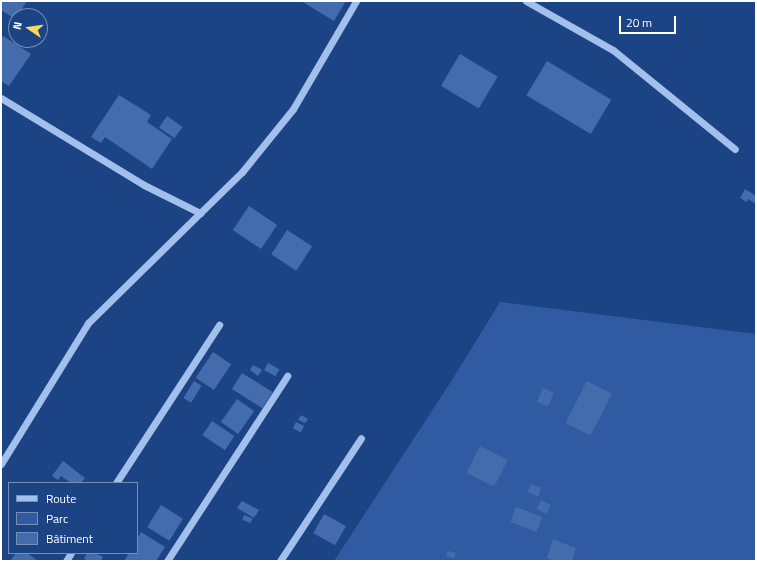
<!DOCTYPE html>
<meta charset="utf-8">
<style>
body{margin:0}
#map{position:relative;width:757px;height:562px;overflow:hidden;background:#1c4384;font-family:"Titillium Web",sans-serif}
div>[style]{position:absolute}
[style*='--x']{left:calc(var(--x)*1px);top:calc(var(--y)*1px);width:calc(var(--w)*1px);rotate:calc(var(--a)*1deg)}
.green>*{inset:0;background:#305ba2}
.building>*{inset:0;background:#446cad;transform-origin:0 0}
.minor>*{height:7px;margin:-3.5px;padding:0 3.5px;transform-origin:3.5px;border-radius:3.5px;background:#a3bfeb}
span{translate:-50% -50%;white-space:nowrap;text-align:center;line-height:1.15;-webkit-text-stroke:4px #1c4384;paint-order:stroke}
.frame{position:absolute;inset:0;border:2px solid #fff;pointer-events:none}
.legend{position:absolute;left:8px;top:482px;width:130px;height:72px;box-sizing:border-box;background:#1c4384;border:1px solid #778eb5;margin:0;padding:5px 7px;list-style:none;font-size:12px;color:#fff}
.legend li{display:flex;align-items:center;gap:8px;height:20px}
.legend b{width:20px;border:1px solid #778eb5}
.north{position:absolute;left:8px;top:8px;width:40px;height:40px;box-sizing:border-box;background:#1c4384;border:1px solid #778eb5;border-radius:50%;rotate:283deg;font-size:11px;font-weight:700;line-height:16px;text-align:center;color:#fff}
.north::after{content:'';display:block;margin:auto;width:14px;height:18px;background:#fbd961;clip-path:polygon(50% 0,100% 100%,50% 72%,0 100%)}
.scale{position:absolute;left:619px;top:16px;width:57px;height:18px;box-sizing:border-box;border:2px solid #fff;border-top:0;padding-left:5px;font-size:12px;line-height:14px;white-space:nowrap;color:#fff;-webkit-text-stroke:3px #1c4384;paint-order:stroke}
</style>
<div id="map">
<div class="green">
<div style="clip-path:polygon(500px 302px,756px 334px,756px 561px,334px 561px,452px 380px)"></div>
</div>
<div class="building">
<div style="clip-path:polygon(1px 1px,27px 1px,15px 19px,1px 10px)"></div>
<div style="clip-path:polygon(301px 1px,346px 1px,334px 21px)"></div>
<div style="clip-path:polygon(3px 36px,31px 54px,9px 86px,1px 81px,1px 39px)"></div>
<div style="left:460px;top:54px;width:44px;height:37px;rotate:31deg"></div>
<div style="left:547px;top:61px;width:75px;height:40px;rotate:31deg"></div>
<div style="clip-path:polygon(119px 95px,151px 115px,147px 122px,172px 139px,152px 169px,105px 137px,101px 143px,91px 137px)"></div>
<div style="left:167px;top:116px;width:19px;height:14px;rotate:35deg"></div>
<div style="clip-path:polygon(745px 189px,756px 196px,756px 204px,748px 199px,747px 202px,740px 198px)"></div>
<div style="left:249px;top:206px;width:34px;height:29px;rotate:34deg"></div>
<div style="left:287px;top:230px;width:30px;height:29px;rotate:33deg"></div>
<div style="left:213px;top:352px;width:22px;height:31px;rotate:34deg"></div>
<div style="left:268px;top:363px;width:13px;height:8px;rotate:29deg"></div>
<div style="clip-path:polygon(253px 365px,262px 370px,258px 376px,250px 370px)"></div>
<div style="left:242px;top:373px;width:36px;height:19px;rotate:32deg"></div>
<div style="left:194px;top:381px;width:9px;height:20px;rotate:32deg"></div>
<div style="left:587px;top:381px;width:28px;height:47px;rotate:27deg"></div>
<div style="left:543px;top:388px;width:12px;height:15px;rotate:24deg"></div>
<div style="left:237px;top:399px;width:21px;height:28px;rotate:35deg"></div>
<div style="clip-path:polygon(301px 415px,308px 419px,305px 423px,298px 420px)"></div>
<div style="left:212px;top:421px;width:27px;height:17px;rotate:34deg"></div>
<div style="left:296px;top:422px;width:9px;height:7px;rotate:27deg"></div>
<div style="left:480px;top:446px;width:31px;height:30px;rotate:27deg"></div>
<div style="clip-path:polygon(63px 461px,85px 478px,81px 483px,71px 483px,61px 476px,58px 480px,52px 476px)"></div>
<div style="left:531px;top:484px;width:11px;height:9px;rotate:22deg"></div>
<div style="left:541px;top:500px;width:11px;height:10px;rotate:27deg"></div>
<div style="clip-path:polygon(242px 501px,259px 510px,254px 518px,237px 508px)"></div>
<div style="left:161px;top:505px;width:26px;height:26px;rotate:32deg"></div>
<div style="left:516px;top:507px;width:28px;height:16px;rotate:21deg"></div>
<div style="left:324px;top:514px;width:25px;height:22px;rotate:29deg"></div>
<div style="left:244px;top:515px;width:9px;height:5px;rotate:21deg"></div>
<div style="clip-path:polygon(141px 532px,165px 547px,156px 561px,124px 561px,129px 553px,137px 553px,137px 539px)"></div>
<div style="clip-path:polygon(553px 539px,576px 548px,572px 561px,555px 561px,547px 558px)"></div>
<div style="clip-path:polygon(448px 551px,456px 553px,454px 558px,446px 556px)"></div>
<div style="clip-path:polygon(16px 553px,27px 553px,38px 561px,10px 561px)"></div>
<div style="clip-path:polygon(87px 553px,95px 553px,103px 557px,101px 561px,89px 561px,84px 559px)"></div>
</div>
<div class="minor">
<div style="--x:526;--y:1;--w:100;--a:29.4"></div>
<div style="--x:613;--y:50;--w:157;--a:39.1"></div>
<div style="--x:1;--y:98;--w:167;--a:31.3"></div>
<div style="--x:144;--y:185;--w:63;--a:26.6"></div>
<div style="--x:200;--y:213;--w:59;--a:-44.3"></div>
<div style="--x:242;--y:172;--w:81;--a:-51"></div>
<div style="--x:293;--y:109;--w:125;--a:-59.7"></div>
<div style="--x:1;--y:464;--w:166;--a:-58.3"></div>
<div style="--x:88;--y:323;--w:157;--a:-44.5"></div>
<div style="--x:116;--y:483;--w:189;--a:-56.9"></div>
<div style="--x:66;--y:561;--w:9;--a:-58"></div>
<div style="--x:167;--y:561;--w:221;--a:-57"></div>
<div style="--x:280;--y:561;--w:147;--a:-56.6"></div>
</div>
<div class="frame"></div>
<ul class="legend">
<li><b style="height:5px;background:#a3bfeb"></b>Route</li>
<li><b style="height:11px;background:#305ba2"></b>Parc</li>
<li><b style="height:11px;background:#446cad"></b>Bâtiment</li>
</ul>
<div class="north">N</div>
<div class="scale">20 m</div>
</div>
